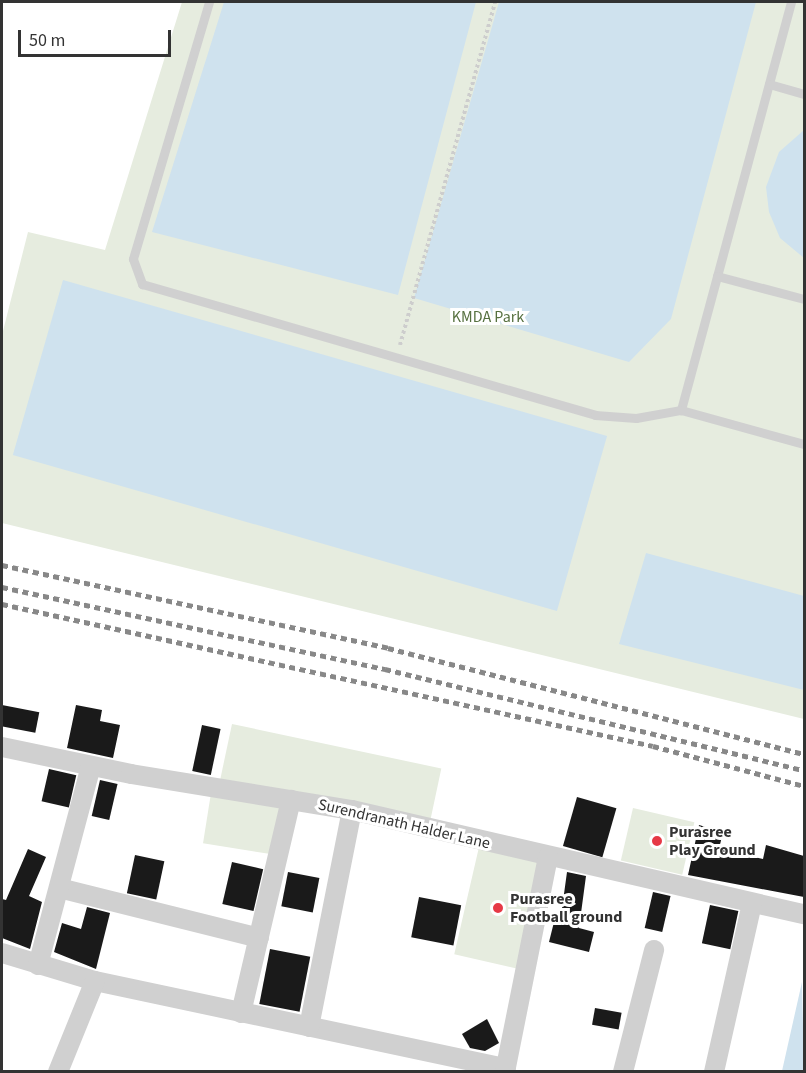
<!DOCTYPE html>
<style>
body{margin:0}
#map{position:relative;width:806px;height:1073px;overflow:hidden;background:#fff;font-family:"Source Sans 3",sans-serif}
div>[style]{position:absolute}
[style*='--x']{left:calc(var(--x)*1px);top:calc(var(--y)*1px);width:calc(var(--w)*1px);rotate:calc(var(--a)*1deg)}
.green>*{inset:0;background:#e6ecdf;transform-origin:0 0}
.water>*{inset:0;background:#cfe2ee;transform-origin:0 0}
.building>*{inset:0;background:#1a1a1a;transform-origin:0 0}
.path>*{height:4px;margin-top:-2px;transform-origin:0;background:repeating-linear-gradient(90deg,#cdcdcd 0 3px,transparent 0 6px)}
.service>*{height:9px;margin:-4.5px;padding:0 4.5px;transform-origin:4.5px;border-radius:4.5px;background:#d0d0d0}
.minor>*{height:20px;margin:-10px;padding:0 10px;transform-origin:10px;border-radius:10px;background:#d0d0d0}
.rail>*{height:4.5px;margin-top:-2.25px;transform-origin:0;background:repeating-linear-gradient(90deg,#888 0 6px,transparent 0 10.5px)}
.dots>*{width:16px;height:16px;translate:-50% -50%;box-sizing:border-box;border:3px solid #fff;border-radius:50%}
span{translate:-50% -50%;white-space:nowrap;text-align:center;line-height:1.15;-webkit-text-stroke:6px #fff;paint-order:stroke}
.park-label{font-size:16px;color:#56703f}
.street-label{font-size:16px;color:#333}
.poi-label{font-size:16px;color:#333;font-weight:700}
.left{translate:0 -50%;text-align:left}
.frame{position:absolute;inset:0;border:3px solid #333;pointer-events:none}
.scale{position:absolute;left:18px;top:30px;width:153px;height:27px;box-sizing:border-box;border:3px solid #333;border-top:0;padding-left:8px;font-size:18px;line-height:21px;white-space:nowrap;color:#333;-webkit-text-stroke:4px #fff;paint-order:stroke}
</style>
<div id="map">
<div class="green">
<div style="clip-path:polygon(182px 2px,804px 2px,804px 719px,2px 523px,2px 335px,28px 232px,105px 250px)"></div>
<div style="left:232px;top:724px;width:214px;height:62px;rotate:12deg"></div>
<div style="left:211px;top:793px;width:70px;height:51px;rotate:9deg"></div>
<div style="left:633px;top:808px;width:63px;height:54px;rotate:13deg"></div>
<div style="left:479px;top:847px;width:64px;height:110px;rotate:13deg"></div>
</div>
<div class="water">
<div style="clip-path:polygon(224px 2px,476px 2px,398px 295px,152px 232px)"></div>
<div style="clip-path:polygon(499px 2px,756px 2px,671px 319px,629px 362px,414px 298px)"></div>
<div style="clip-path:polygon(804px 130px,804px 258px,780px 238px,769px 212px,766px 187px,779px 152px)"></div>
<div style="left:63px;top:280px;width:566px;height:182px;rotate:16deg"></div>
<div style="clip-path:polygon(646px 553px,804px 596px,804px 690px,619px 644px)"></div>
<div style="clip-path:polygon(802px 982px,804px 1071px,782px 1071px)"></div>
</div>
<div class="building">
<div style="left:2px;top:705px;width:38px;height:21px;rotate:11deg"></div>
<div style="clip-path:polygon(76px 705px,102px 710px,100px 721px,120px 725px,113px 758px,67px 748px)"></div>
<div style="left:202px;top:725px;width:19px;height:47px;rotate:12deg"></div>
<div style="left:49px;top:769px;width:28px;height:33px;rotate:13deg"></div>
<div style="left:100px;top:780px;width:18px;height:37px;rotate:13deg"></div>
<div style="left:577px;top:797px;width:41px;height:51px;rotate:16deg"></div>
<div style="clip-path:polygon(699px 825px,723px 832px,719px 849px,763px 859px,766px 845px,804px 856px,804px 897px,688px 875px)"></div>
<div style="clip-path:polygon(28px 849px,46px 857px,29px 896px,42px 902px,30px 949px,2px 938px,2px 899px,6px 900px)"></div>
<div style="left:135px;top:855px;width:30px;height:39px;rotate:12deg"></div>
<div style="left:232px;top:862px;width:32px;height:43px;rotate:13deg"></div>
<div style="left:288px;top:872px;width:32px;height:35px;rotate:11deg"></div>
<div style="clip-path:polygon(567px 872px,586px 876px,579px 928px,594px 932px,589px 952px,549px 942px,554px 922px,560px 923px)"></div>
<div style="left:653px;top:892px;width:18px;height:37px;rotate:13deg"></div>
<div style="left:419px;top:897px;width:43px;height:41px;rotate:11deg"></div>
<div style="left:710px;top:905px;width:29px;height:39px;rotate:12deg"></div>
<div style="clip-path:polygon(87px 907px,110px 913px,96px 969px,54px 952px,62px 923px,81px 929px)"></div>
<div style="left:270px;top:949px;width:41px;height:56px;rotate:11deg"></div>
<div style="left:595px;top:1008px;width:27px;height:17px;rotate:10deg"></div>
<div style="clip-path:polygon(487px 1019px,499px 1043px,485px 1051px,470px 1048px,462px 1034px)"></div>
</div>
<div class="path">
<div style="--x:400;--y:345;--w:356;--a:-74.5"></div>
</div>
<div class="service">
<div style="--x:209;--y:2;--w:268;--a:106.5"></div>
<div style="--x:133;--y:259;--w:27;--a:70"></div>
<div style="--x:142;--y:284;--w:472;--a:16.1"></div>
<div style="--x:595;--y:415;--w:41;--a:4.2"></div>
<div style="--x:636;--y:418;--w:46;--a:-10.1"></div>
<div style="--x:791;--y:2;--w:423;--a:105.1"></div>
<div style="--x:681;--y:410;--w:128;--a:15.5"></div>
<div style="--x:769;--y:84;--w:36;--a:16"></div>
<div style="--x:717;--y:276;--w:90;--a:14.8"></div>
</div>
<div class="minor">
<div style="--x:2;--y:747;--w:132;--a:11.8"></div>
<div style="--x:131;--y:774;--w:224;--a:9.3"></div>
<div style="--x:352;--y:810;--w:464;--a:13"></div>
<div style="--x:59;--y:888;--w:206;--a:14"></div>
<div style="--x:2;--y:953;--w:97;--a:16.8"></div>
<div style="--x:95;--y:981;--w:420;--a:12"></div>
<div style="--x:38;--y:965;--w:206;--a:-75.1"></div>
<div style="--x:241;--y:1013;--w:219;--a:-76.8"></div>
<div style="--x:309;--y:1027;--w:221;--a:-78.8"></div>
<div style="--x:58;--y:1072;--w:98;--a:-67.9"></div>
<div style="--x:505;--y:1072;--w:219;--a:-78.7"></div>
<div style="--x:623;--y:1072;--w:126;--a:-75.7"></div>
<div style="--x:714;--y:1072;--w:172;--a:-77.3"></div>
</div>
<div class="rail">
<div style="--x:2;--y:565;--w:395;--a:12.1"></div>
<div style="--x:388;--y:648;--w:429;--a:14.3"></div>
<div style="--x:2;--y:587;--w:392;--a:12.1"></div>
<div style="--x:385;--y:669;--w:431;--a:13.6"></div>
<div style="--x:2;--y:604;--w:666;--a:12.3"></div>
<div style="--x:653;--y:746;--w:156;--a:14.8"></div>
</div>
<div class="dots">
<div style="left:657px;top:841px;background:#e63946"></div>
<div style="left:498px;top:908px;background:#e63946"></div>
</div>
<div class="park-label">
<span style="left:488px;top:317px">KMDA Park</span>
</div>
<div class="street-label">
<span style="left:404px;top:824px;rotate:13deg">Surendranath Halder Lane</span>
</div>
<div class="poi-label">
<span class="left" style="left:669px;top:841px">Purasree<br>Play Ground</span>
<span class="left" style="left:510px;top:908px">Purasree<br>Football ground</span>
</div>
<div class="frame"></div>
<div class="scale">50 m</div>
</div>
